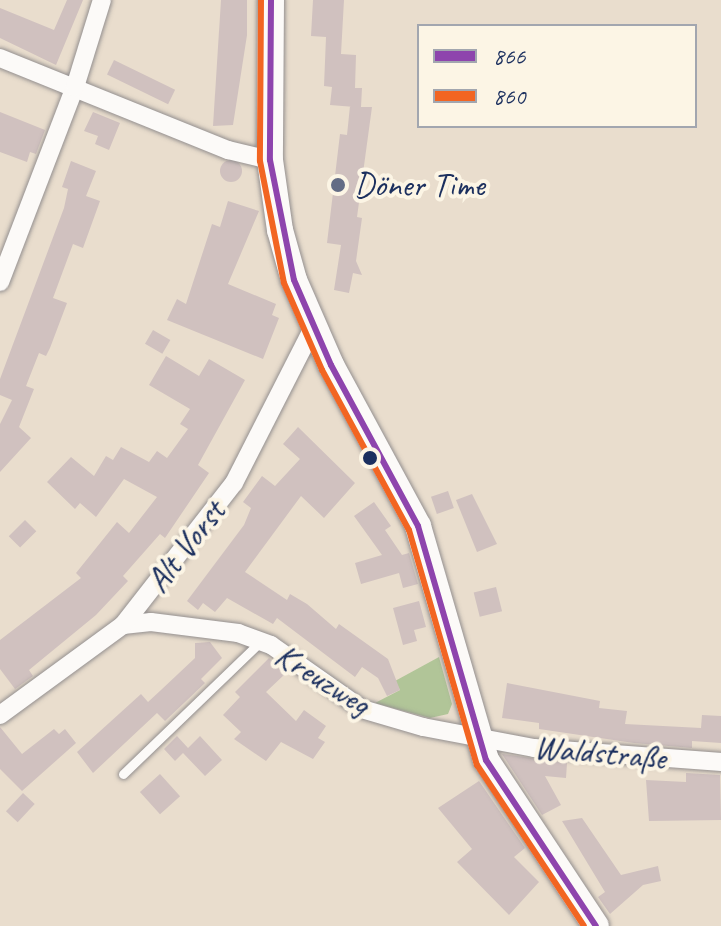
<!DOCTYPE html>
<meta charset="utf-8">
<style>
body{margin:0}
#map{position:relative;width:721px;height:926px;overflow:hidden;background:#e9ddcd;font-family:Caveat,sans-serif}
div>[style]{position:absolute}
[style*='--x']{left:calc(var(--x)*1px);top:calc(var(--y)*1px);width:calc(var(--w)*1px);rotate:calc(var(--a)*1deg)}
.forest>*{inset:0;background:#b1c598}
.building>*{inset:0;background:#d0c1bf;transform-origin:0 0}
.round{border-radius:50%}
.roads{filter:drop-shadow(0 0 2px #938f8f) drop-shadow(0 0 2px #938f8f)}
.lane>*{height:9px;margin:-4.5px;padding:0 4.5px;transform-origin:4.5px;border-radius:4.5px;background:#fcfaf8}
.street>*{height:18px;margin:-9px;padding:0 9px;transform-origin:9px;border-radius:9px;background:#fcfaf8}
.secondary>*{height:26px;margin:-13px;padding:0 13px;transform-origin:13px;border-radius:13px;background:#fcfaf8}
.bus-1>*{height:6px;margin:-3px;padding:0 3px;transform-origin:3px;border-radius:3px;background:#8e44ad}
.bus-2>*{height:6px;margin:-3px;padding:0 3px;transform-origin:3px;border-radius:3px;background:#f26522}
.dots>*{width:22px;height:22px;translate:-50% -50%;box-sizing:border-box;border:4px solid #fcf5e5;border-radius:50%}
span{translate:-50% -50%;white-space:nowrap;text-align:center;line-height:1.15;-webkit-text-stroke:8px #fcf5e5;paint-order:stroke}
.poi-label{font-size:34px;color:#1b2f5e}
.left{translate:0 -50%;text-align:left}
.street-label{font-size:34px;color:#1b2f5e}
.legend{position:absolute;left:417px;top:24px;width:280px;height:104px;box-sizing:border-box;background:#fcf5e5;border:2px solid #a2a6af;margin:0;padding:10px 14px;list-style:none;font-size:24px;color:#1b2f5e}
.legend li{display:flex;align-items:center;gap:16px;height:40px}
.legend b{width:40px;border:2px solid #a2a6af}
</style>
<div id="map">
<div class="forest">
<div style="clip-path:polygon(439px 657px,452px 704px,448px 714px,430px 718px,375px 703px,400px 690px,395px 681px)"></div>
</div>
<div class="building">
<div style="clip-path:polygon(67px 0,83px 0,56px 65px,0 38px,0 8px,54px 30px)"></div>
<div style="clip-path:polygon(221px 0,247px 0,247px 35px,233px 125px,213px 126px)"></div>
<div style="clip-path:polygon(313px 0,344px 0,341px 54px,356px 55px,355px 88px,362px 88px,361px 107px,372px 107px,357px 217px,362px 218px,356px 261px,362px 275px,353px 273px,349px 293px,334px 290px,341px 245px,327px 243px,340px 134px,347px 135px,350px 106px,355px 107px,330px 105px,332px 87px,324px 86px,326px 37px,311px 36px)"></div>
<div style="left:114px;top:60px;width:68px;height:16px;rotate:26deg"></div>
<div style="clip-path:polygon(0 112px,45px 130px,36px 154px,30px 152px,27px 162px,0 152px)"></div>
<div style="clip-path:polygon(93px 112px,120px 123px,109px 150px,95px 144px,98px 136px,84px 131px)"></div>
<div class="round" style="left:220px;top:160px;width:22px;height:22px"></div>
<div style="clip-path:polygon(71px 161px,96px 171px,86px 196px,100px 201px,83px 248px,73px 244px,53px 298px,67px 303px,50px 348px,46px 356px,39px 353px,26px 386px,34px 389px,19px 427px,31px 438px,0 472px,0 424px,12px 400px,0 395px,0 379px,64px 208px,68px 189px,62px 187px)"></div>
<div style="clip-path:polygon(228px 201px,259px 211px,228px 284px,276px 304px,272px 315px,279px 318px,263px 359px,167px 320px,177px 299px,186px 304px,212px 224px,220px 227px)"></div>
<div style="left:153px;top:330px;width:20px;height:16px;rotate:30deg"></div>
<div style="clip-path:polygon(166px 356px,199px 376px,209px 359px,245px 380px,198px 465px,209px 473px,165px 538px,160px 534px,123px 576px,128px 581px,96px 615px,29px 670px,33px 676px,15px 689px,0 669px,0 640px,81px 578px,76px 573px,117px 522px,129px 533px,157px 497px,124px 479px,96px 517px,80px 503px,75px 509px,47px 482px,71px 457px,94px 476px,106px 456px,113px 460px,121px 447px,149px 462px,157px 451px,167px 458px,188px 429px,180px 424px,190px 409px,149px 385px)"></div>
<div style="clip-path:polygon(298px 427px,355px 483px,324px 518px,301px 496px,245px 572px,287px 600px,290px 594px,307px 604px,336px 629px,339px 624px,388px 659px,400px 690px,387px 696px,378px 678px,362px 667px,355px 677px,277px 618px,273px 624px,227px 598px,215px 612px,203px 603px,198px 610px,187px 601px,244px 525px,251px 508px,243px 502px,262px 476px,275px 486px,300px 459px,283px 444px)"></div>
<div style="left:448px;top:491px;width:18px;height:18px;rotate:71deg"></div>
<div style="clip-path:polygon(472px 494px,497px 544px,477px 552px,456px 500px)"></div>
<div style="clip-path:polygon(374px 502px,391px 526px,385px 530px,402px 555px,409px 553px,418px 584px,403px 588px,399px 573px,361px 584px,355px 563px,382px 555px,354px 516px)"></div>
<div style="left:25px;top:520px;width:16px;height:23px;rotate:45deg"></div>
<div style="left:496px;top:587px;width:25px;height:23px;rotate:76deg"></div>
<div style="clip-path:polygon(419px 601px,426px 627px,414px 630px,417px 641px,403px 645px,393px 608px)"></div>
<div style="clip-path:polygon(210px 642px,222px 658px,201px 679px,205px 683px,165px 721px,157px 713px,93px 773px,77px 752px,141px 694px,148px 702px,161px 690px,195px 658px,195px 643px)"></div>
<div style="clip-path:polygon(269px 658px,285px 674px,266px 692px,296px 721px,304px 710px,326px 726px,318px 738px,325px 742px,313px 759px,281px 742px,266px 761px,234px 739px,241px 732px,223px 715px,240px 697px,235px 692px)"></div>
<div style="clip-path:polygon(507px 683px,600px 701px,599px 708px,627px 711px,625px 724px,701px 728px,702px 715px,721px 716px,721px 743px,692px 741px,692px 748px,634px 743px,539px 729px,539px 723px,502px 718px)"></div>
<div style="clip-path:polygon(0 727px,22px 754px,54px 729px,59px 734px,65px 729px,76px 743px,22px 791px,0 769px)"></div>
<div style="clip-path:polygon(177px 736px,188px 748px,200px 736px,222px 760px,205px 776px,183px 753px,175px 761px,164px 749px)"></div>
<div style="clip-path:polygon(502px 754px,567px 763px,566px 778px,545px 776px,561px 805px,542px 815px)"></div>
<div style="clip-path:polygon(686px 773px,720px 775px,721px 820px,649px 821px,646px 780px,686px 782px)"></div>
<div style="left:160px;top:774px;width:30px;height:27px;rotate:48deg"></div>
<div style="clip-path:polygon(479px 781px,525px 848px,514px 857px,539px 882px,509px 915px,457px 862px,472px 849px,438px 808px)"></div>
<div style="left:23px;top:793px;width:16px;height:25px;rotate:43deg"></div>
<div style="clip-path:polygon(582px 818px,621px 875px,658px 866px,661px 881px,643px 885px,610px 914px,598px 897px,605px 892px,562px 821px)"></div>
</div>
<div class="roads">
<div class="lane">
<div style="--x:123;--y:774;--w:192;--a:-43.9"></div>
</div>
<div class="street">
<div style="--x:0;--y:58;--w:246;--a:22"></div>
<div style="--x:228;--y:150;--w:43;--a:13.4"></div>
<div style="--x:0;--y:282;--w:209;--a:-69"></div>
<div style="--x:75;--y:87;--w:91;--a:-72.8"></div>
<div style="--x:123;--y:625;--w:28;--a:-6"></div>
<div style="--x:151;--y:622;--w:88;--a:7.2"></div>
<div style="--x:238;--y:633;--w:35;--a:20"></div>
<div style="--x:271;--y:645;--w:111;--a:35.1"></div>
<div style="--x:362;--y:709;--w:64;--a:16.4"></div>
<div style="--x:423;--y:727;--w:113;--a:10.7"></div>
<div style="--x:534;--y:748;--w:188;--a:4.3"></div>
<div style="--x:0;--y:715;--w:152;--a:-36.2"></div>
<div style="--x:123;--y:625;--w:180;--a:-52"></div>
<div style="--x:234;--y:483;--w:174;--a:-63"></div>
</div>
<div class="secondary">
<div style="--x:271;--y:0;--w:160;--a:90.4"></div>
<div style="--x:270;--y:160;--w:71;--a:81.9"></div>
<div style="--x:280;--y:230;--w:52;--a:74.4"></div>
<div style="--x:294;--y:280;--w:93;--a:66.5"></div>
<div style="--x:331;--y:365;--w:183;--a:61.6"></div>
<div style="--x:418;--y:526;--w:244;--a:73.8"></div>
<div style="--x:486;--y:760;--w:199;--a:56.5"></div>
</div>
</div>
<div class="bus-1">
<div style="--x:271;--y:0;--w:160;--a:90.4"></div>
<div style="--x:270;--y:160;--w:122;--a:78.7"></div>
<div style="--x:294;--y:280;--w:93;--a:66.5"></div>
<div style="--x:331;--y:365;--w:183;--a:61.6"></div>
<div style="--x:418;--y:526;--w:244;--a:73.8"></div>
<div style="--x:486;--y:760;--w:199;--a:56.5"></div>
</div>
<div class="bus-2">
<div style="--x:261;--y:0;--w:161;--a:90.4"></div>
<div style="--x:260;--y:161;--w:124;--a:78.9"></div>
<div style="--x:284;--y:283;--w:95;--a:66.4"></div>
<div style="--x:322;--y:370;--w:182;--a:61.5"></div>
<div style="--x:409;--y:530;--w:245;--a:73.9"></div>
<div style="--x:477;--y:765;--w:193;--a:56.4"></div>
</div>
<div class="dots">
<div style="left:338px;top:185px;background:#636c85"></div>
<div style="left:370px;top:458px;background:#1b2f5e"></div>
</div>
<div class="poi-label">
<span class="left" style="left:354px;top:185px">Döner Time</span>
</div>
<div class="street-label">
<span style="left:185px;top:546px;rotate:-52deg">Alt Vorst</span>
<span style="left:323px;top:679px;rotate:32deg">Kreuzweg</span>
<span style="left:600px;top:752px;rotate:5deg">Waldstraße</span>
</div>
<ul class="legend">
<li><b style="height:10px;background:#8e44ad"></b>866</li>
<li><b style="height:10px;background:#f26522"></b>860</li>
</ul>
</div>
